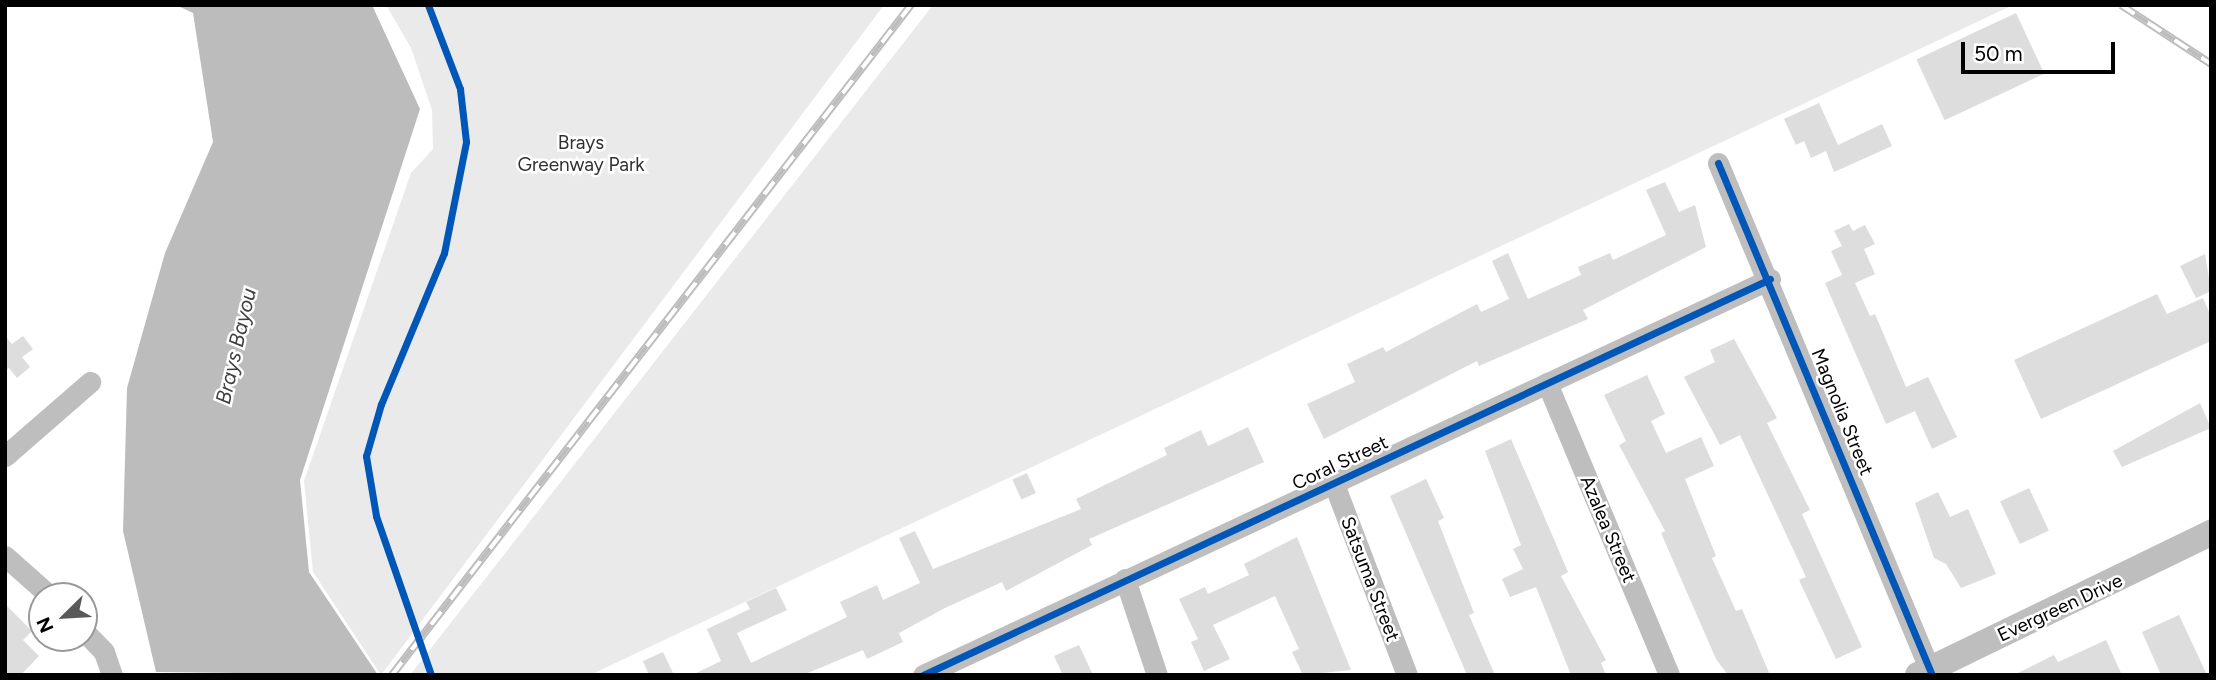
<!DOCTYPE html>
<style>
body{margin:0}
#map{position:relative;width:2216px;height:680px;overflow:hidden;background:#fff;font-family:Figtree,sans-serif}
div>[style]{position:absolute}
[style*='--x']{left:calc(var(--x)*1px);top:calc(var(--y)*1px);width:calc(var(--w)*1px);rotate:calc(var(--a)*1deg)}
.green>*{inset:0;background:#eaeaea}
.water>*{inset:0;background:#bcbcbc}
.building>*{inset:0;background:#ddd;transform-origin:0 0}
.minor>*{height:21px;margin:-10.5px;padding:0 10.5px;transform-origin:10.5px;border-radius:10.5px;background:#bebebe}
.tertiary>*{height:26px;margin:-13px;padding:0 13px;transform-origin:13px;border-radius:13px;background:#bebebe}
.rail>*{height:8px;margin-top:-4px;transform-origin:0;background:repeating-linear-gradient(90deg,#fff 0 16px,#bdbdbd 0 32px);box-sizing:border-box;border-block:2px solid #bdbdbd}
.cycleway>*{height:7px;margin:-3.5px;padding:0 3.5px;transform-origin:3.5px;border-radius:3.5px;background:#0057b8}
span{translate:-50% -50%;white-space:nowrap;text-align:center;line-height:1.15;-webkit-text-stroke:5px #fff;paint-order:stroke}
.park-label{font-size:19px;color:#303030}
.street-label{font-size:19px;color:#000}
.water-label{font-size:21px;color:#414141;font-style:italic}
.frame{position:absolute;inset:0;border:7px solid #000;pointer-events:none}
.north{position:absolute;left:28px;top:582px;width:70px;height:70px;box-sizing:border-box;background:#fff;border:2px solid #999;border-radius:50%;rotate:246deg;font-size:19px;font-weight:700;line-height:28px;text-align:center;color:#000}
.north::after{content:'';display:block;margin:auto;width:24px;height:32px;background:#595959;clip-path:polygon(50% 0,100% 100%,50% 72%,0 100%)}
.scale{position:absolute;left:1961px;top:42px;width:154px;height:32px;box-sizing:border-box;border:4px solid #000;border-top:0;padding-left:9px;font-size:21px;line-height:24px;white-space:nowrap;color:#000;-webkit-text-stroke:5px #fff;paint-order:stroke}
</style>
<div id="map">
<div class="green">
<div style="clip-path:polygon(386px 5px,884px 5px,381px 675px,313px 572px,304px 481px,411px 173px,433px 149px,432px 110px,411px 48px)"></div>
<div style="clip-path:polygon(933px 5px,2013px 5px,590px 675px,410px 675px)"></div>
</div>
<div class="water">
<div style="clip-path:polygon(176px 5px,372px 5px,420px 109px,300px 480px,309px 572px,378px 675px,156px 672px,123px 531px,127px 388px,165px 253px,213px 142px,193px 13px)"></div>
</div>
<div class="building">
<div style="left:2016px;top:13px;width:67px;height:110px;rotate:65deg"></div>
<div style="clip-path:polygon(1819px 103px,1838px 145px,1882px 124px,1892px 146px,1834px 172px,1826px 151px,1811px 158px,1804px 141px,1796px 145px,1784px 119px)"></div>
<div style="clip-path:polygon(1665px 182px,1679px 212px,1695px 205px,1706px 247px,1583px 310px,1588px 319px,1479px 366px,1477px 361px,1324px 439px,1307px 404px,1355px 382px,1347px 364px,1383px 347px,1386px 352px,1477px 304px,1481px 312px,1509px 299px,1492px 261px,1508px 253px,1528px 299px,1581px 275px,1578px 267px,1610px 253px,1613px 260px,1666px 235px,1646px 190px)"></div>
<div style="clip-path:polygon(1849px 224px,1853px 231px,1865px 225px,1875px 244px,1864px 249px,1875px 274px,1855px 283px,1870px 316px,1875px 314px,1906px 387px,1928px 377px,1957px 437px,1932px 449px,1915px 411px,1886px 424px,1825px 283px,1842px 275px,1831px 251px,1842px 246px,1834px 231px)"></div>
<div style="clip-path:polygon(2205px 254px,2211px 291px,2196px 298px,2180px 266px)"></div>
<div style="clip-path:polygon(2157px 294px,2167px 314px,2203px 298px,2211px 316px,2211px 341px,2041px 419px,2014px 360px)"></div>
<div style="clip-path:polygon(5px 336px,12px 344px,23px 336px,33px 349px,22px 357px,30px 367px,17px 378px,9px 368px,5px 371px)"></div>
<div style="clip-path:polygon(1734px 339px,1777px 418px,1767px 423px,1810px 510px,1802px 514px,1862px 647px,1836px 659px,1799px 580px,1806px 577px,1740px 435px,1720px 445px,1684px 377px,1715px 362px,1710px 350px)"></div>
<div style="clip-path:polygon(1647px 375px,1665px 414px,1651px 421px,1666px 453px,1701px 437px,1714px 466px,1685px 479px,1716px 556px,1712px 558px,1736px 611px,1742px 609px,1770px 675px,1728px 675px,1716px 659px,1661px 533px,1665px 531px,1619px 445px,1626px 441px,1604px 395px)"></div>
<div style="clip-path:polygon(2200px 403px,2211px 428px,2122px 467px,2113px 451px)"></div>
<div style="clip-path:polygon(1248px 427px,1264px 462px,1089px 539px,1092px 545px,1006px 591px,1002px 582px,945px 608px,899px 633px,903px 642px,867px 659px,863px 650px,803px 675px,692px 675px,721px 661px,707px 629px,750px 609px,746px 602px,776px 588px,787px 610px,737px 633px,751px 663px,847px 617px,840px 602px,877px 585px,883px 600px,920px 583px,899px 538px,915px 531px,933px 569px,1081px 509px,1076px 499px,1167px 455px,1164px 448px,1201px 430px,1208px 446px)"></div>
<div style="clip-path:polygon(1511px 439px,1568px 572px,1561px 576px,1606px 660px,1601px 663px,1606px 675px,1571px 675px,1536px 587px,1510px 597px,1502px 579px,1523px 569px,1513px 549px,1521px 545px,1485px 451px)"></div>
<div style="left:1027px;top:473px;width:22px;height:16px;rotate:66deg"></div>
<div style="clip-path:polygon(1426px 479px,1444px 518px,1438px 521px,1474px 613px,1469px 615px,1495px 675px,1467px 675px,1390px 496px)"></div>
<div style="left:2029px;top:488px;width:47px;height:32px;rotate:65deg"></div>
<div style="clip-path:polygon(1938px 492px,1950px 517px,1968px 509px,1996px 574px,1961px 588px,1946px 564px,1934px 558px,1915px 503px)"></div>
<div style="clip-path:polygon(1297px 537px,1351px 670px,1303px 675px,1292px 652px,1299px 649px,1275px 596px,1213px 625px,1230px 659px,1204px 671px,1191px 642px,1198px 639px,1179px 599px,1205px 587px,1208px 594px,1249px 575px,1244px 564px)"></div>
<div style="clip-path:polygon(5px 604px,32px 631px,23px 640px,39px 656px,21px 675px,5px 675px)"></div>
<div style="clip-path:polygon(2179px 615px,2207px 675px,2161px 675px,2142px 632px)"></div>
<div style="clip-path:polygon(2106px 640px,2122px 675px,2014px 675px,2054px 655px,2058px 662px)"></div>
<div style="clip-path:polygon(1079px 645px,1093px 675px,1063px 675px,1054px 656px)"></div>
<div style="clip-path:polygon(663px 652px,674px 675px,649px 675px,643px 661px)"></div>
</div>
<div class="minor">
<div style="--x:1718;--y:163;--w:555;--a:67.32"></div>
<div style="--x:1547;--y:383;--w:316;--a:67.3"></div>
<div style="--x:5;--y:456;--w:113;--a:-41"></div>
<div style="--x:1334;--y:484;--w:204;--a:69.1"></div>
<div style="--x:5;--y:556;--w:60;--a:41.6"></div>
<div style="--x:1125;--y:579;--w:101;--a:71.6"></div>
<div style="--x:84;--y:631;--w:29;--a:46"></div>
<div style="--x:104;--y:652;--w:24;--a:71"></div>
<div style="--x:923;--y:675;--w:935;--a:-25.06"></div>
</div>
<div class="tertiary">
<div style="--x:1918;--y:675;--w:326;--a:-25.9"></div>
</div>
<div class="rail">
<div style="--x:2121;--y:5;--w:108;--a:33.2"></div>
<div style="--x:392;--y:675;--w:848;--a:-52.24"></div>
</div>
<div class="cycleway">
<div style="--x:428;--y:5;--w:90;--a:69.1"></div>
<div style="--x:460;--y:89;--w:53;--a:83.5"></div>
<div style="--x:466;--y:142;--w:113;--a:101.2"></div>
<div style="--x:444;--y:253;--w:164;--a:112.6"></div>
<div style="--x:381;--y:404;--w:54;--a:106.1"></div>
<div style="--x:366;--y:456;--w:61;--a:80.5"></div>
<div style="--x:376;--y:516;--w:168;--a:70.9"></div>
<div style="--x:1718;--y:163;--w:555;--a:67.32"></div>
<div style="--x:923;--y:675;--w:935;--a:-25.06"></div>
</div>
<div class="park-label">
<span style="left:581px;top:154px">Brays<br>Greenway Park</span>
</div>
<div class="street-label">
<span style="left:1842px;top:412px;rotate:68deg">Magnolia Street</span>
<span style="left:1340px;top:463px;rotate:-25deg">Coral Street</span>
<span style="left:1608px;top:529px;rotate:67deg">Azalea Street</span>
<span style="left:1370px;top:579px;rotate:69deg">Satsuma Street</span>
<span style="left:2060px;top:608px;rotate:-25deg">Evergreen Drive</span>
</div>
<div class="water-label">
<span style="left:236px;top:346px;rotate:-77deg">Brays Bayou</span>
</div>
<div class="frame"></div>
<div class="north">N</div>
<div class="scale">50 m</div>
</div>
